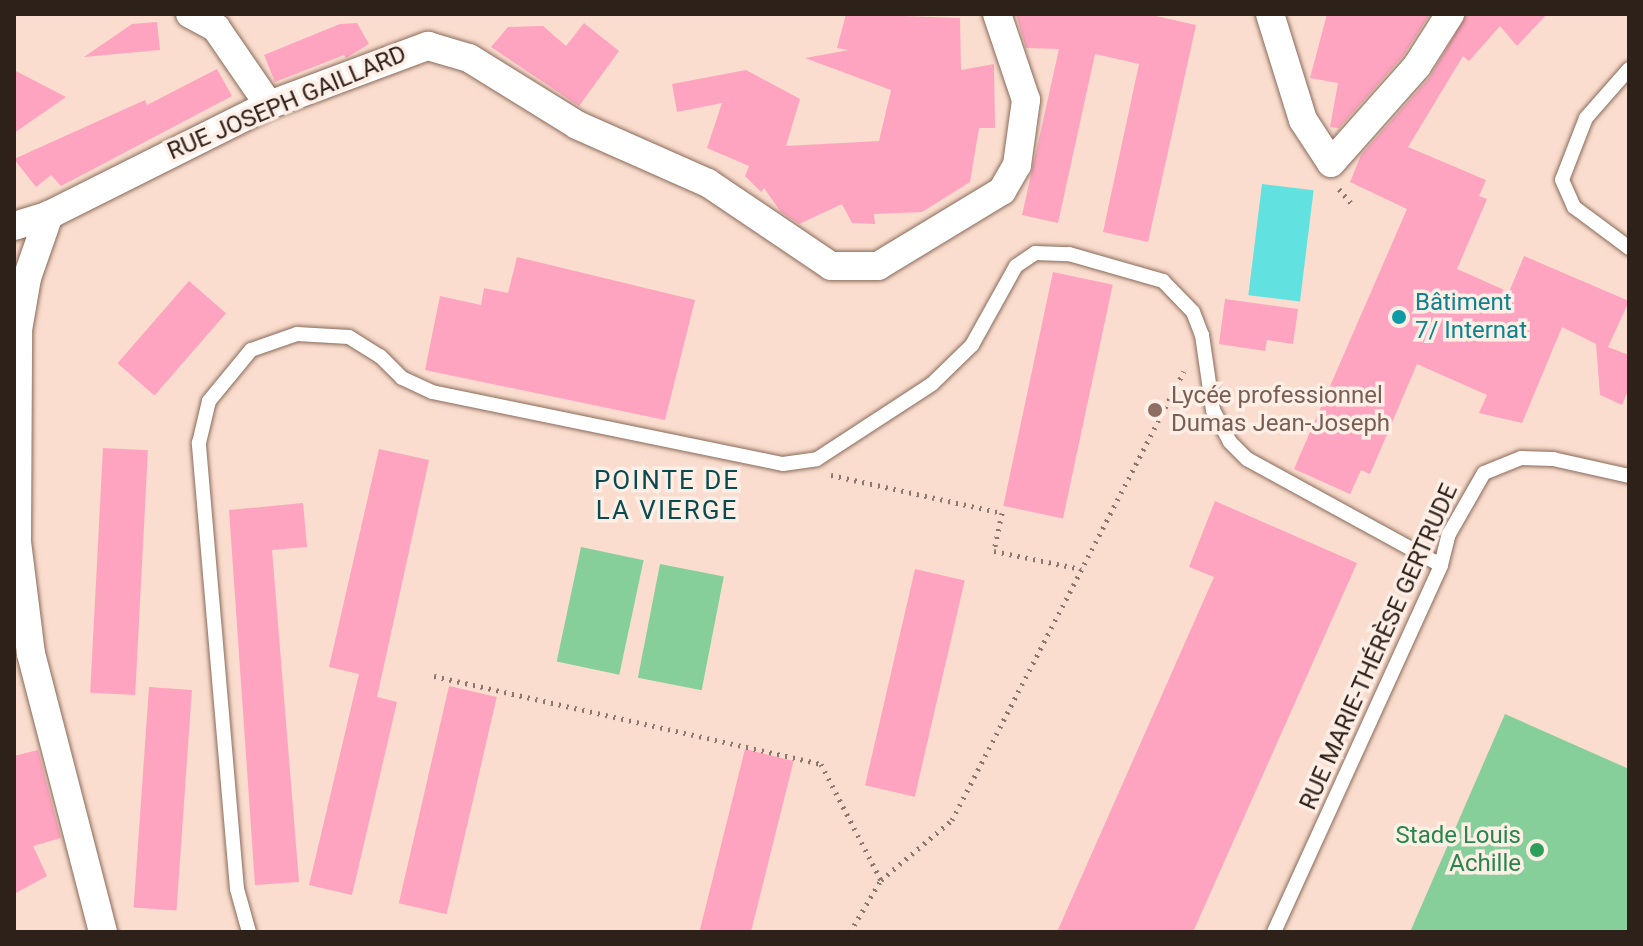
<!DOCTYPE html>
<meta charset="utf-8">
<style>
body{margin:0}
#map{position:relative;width:1643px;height:946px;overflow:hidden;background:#faddce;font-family:Roboto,sans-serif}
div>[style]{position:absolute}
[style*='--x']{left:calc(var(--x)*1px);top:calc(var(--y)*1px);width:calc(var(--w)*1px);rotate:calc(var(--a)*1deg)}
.green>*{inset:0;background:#87cf9a;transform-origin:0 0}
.water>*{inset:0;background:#62e1e1;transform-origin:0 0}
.building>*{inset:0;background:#fea4c0;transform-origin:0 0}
.path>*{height:5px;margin-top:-2.5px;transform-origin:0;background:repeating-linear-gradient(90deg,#8b776c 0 2px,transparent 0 8px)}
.roads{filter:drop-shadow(0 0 2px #896a5a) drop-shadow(0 0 2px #896a5a)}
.lane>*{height:14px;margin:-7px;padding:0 7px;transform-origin:7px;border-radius:7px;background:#fff}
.street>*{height:28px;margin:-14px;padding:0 14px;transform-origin:14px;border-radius:14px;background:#fff}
.dots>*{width:22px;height:22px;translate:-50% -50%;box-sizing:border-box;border:4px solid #fdeee6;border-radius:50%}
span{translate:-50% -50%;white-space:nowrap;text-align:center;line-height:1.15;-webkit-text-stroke:7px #fdeee6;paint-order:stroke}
.street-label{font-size:24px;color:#2e211a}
.culture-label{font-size:24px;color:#0d838f}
.left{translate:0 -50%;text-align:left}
.education-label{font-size:24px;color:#785e54}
.leisure-label{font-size:24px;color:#27864d}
.right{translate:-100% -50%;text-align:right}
.neighbourhood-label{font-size:26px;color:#094a4f;letter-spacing:2px}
.frame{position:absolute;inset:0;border:16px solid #2e211a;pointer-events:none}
</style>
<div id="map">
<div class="green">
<div style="left:581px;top:547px;width:64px;height:117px;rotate:12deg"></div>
<div style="left:660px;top:564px;width:65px;height:116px;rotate:11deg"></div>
<div style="clip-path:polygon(1505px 714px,1629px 769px,1629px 932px,1410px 932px)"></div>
</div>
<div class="water">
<div style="left:1262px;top:184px;width:52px;height:112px;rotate:7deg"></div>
</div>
<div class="building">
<div style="clip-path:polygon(846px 14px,960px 18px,961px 70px,994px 64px,995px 128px,979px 128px,970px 182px,922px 212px,874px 214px,875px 224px,852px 223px,842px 204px,799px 224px,780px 211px,764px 188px,761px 192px,745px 176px,749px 166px,707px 148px,722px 103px,677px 112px,672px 84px,746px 70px,800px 99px,786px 146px,879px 141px,891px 90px,805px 58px,849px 50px,837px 48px)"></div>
<div style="clip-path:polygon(1016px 14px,1147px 14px,1196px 25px,1148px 242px,1103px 232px,1139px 64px,1095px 54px,1058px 223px,1022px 215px,1059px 49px,1026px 48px)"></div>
<div style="clip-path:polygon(1327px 14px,1430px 14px,1403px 56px,1339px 128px,1330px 127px,1338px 83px,1310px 78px)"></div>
<div style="clip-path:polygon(1467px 14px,1547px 14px,1517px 46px,1500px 26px,1469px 61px,1463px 56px,1408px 147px,1486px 180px,1479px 196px,1487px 199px,1457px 269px,1509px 292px,1524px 256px,1629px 301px,1608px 347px,1629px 355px,1629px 388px,1622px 405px,1600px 395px,1596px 344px,1562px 327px,1522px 423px,1479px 413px,1487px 395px,1417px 364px,1370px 474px,1361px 470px,1350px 494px,1294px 469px,1407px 209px,1350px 182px,1361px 155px,1430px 77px)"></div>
<div style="clip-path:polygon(157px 22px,160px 50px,84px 57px,132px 24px)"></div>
<div style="clip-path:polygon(357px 23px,369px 44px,346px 58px,344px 55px,275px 82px,264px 55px,340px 24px)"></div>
<div style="clip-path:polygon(584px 23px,619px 51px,579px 106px,491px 47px,508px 27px,543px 26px,566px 46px)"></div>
<div style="clip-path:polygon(217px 69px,232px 96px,61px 186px,51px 175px,36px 187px,14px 159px,145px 100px,147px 105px)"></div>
<div style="clip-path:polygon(14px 70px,66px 97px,14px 133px)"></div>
<div style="clip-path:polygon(517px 257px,695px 300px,665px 420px,425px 370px,440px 296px,481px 305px,484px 288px,508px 293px)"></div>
<div style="left:1053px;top:272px;width:61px;height:239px;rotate:12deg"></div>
<div style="left:189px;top:281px;width:49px;height:109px;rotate:41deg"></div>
<div style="clip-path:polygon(1225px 299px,1298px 309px,1293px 344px,1267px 340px,1265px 351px,1219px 344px)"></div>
<div style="left:103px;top:448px;width:45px;height:245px;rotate:3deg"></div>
<div style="clip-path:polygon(379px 449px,429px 460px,377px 697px,397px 702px,352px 895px,309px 885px,359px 674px,329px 667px)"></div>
<div style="clip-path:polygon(1215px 501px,1357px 563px,1193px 932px,1057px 932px,1214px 577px,1189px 567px)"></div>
<div style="clip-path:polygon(303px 503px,307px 547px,272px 550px,299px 882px,255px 885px,229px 510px)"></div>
<div style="left:915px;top:569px;width:51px;height:222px;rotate:13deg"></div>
<div style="left:449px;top:686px;width:49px;height:223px;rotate:13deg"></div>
<div style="left:149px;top:687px;width:43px;height:221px;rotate:4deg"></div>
<div style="left:745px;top:749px;width:50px;height:188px;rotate:14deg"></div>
<div style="clip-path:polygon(38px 750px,61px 838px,33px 846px,47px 876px,14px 894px,14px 756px)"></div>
</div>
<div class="path">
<div style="--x:1339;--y:189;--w:18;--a:49"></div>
<div style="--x:831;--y:475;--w:175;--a:12.5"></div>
<div style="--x:1002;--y:513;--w:39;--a:102"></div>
<div style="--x:994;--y:551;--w:89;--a:11.7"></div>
<div style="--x:434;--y:676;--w:397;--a:12.8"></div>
<div style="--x:821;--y:764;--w:131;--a:62.7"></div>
<div style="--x:850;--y:932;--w:61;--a:-59.2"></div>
<div style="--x:881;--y:880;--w:93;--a:-40.2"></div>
<div style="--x:952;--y:820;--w:505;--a:-62.67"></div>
</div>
<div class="roads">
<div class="lane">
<div style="--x:1629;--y:69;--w:65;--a:131.3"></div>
<div style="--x:1586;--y:118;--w:66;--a:111.2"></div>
<div style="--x:1562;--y:180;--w:30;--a:66"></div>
<div style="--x:1574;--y:207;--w:69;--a:36.7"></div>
<div style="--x:249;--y:932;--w:45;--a:-105.6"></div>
<div style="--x:237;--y:889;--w:448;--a:-94.9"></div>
<div style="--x:199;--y:443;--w:43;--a:-76.6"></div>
<div style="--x:209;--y:401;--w:66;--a:-50.5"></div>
<div style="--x:251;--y:350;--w:49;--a:-19.2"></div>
<div style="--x:297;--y:334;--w:52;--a:3.3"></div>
<div style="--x:349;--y:337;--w:36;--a:32"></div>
<div style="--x:380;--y:356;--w:31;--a:45"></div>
<div style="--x:402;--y:378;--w:33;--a:25"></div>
<div style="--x:432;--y:392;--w:358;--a:11.6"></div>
<div style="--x:783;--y:464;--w:34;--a:-8"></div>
<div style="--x:817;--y:459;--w:137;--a:-33.1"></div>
<div style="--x:932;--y:384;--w:56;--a:-44.3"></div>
<div style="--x:972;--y:345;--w:90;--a:-60.9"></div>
<div style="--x:1016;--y:266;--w:23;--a:-34"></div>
<div style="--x:1035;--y:253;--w:34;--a:2"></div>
<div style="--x:1069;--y:254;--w:98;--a:16"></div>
<div style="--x:1163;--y:281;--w:43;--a:45.9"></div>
<div style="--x:1193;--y:312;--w:25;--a:69"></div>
<div style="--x:1202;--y:335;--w:76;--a:81.7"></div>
<div style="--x:1213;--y:410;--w:36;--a:62"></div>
<div style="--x:1230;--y:442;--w:24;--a:45"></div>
<div style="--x:1247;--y:459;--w:221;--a:28.7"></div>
<div style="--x:1274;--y:932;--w:403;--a:-65.5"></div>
<div style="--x:1441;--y:565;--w:32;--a:-76"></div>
<div style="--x:1449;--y:534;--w:70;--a:-60.2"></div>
<div style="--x:1484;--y:473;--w:40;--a:-22"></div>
<div style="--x:1521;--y:458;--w:32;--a:2"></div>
<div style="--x:1553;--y:459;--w:78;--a:12.6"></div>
</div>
<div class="street">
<div style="--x:190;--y:14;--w:30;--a:28"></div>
<div style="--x:216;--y:28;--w:93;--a:55.5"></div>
<div style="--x:1270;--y:14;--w:111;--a:72.7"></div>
<div style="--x:1303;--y:120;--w:51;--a:56.9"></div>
<div style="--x:1331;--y:163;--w:130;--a:-48.4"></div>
<div style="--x:1417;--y:66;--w:62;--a:-57.6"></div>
<div style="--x:14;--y:226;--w:37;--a:-17"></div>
<div style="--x:103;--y:932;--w:287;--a:-104.5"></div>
<div style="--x:31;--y:654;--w:113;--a:-97.1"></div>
<div style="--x:17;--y:542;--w:212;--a:-89.7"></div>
<div style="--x:18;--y:330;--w:53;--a:-80.2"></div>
<div style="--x:27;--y:278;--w:67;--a:-70.8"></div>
<div style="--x:49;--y:215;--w:246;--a:-26.6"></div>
<div style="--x:269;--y:105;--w:170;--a:-20.4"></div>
<div style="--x:428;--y:46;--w:43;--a:16.3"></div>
<div style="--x:469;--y:58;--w:127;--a:31.8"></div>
<div style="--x:577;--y:125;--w:143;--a:23.9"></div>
<div style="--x:708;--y:183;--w:148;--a:34"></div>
<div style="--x:831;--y:266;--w:47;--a:0"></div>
<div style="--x:878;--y:266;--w:145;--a:-31.2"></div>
<div style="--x:1002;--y:191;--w:30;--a:-60"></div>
<div style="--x:1017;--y:165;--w:66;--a:-82.1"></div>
<div style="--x:1026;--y:100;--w:91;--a:-108.6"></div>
</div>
</div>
<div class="dots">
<div style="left:1399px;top:317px;background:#0f9aa8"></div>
<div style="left:1155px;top:410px;background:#8d6e63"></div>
<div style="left:1537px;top:850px;background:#2e9e5b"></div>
</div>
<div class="street-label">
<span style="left:287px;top:103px;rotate:-23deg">RUE JOSEPH GAILLARD</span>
<span style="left:1379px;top:647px;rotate:-66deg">RUE MARIE-THÉRÈSE GERTRUDE</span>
</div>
<div class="culture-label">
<span class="left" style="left:1415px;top:317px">Bâtiment<br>7/ Internat</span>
</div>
<div class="education-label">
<span class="left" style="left:1171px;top:410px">Lycée professionnel<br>Dumas Jean-Joseph</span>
</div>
<div class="leisure-label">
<span class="right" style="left:1521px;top:850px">Stade Louis<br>Achille</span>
</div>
<div class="neighbourhood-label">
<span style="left:667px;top:496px">POINTE DE<br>LA VIERGE</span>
</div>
<div class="frame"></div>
</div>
